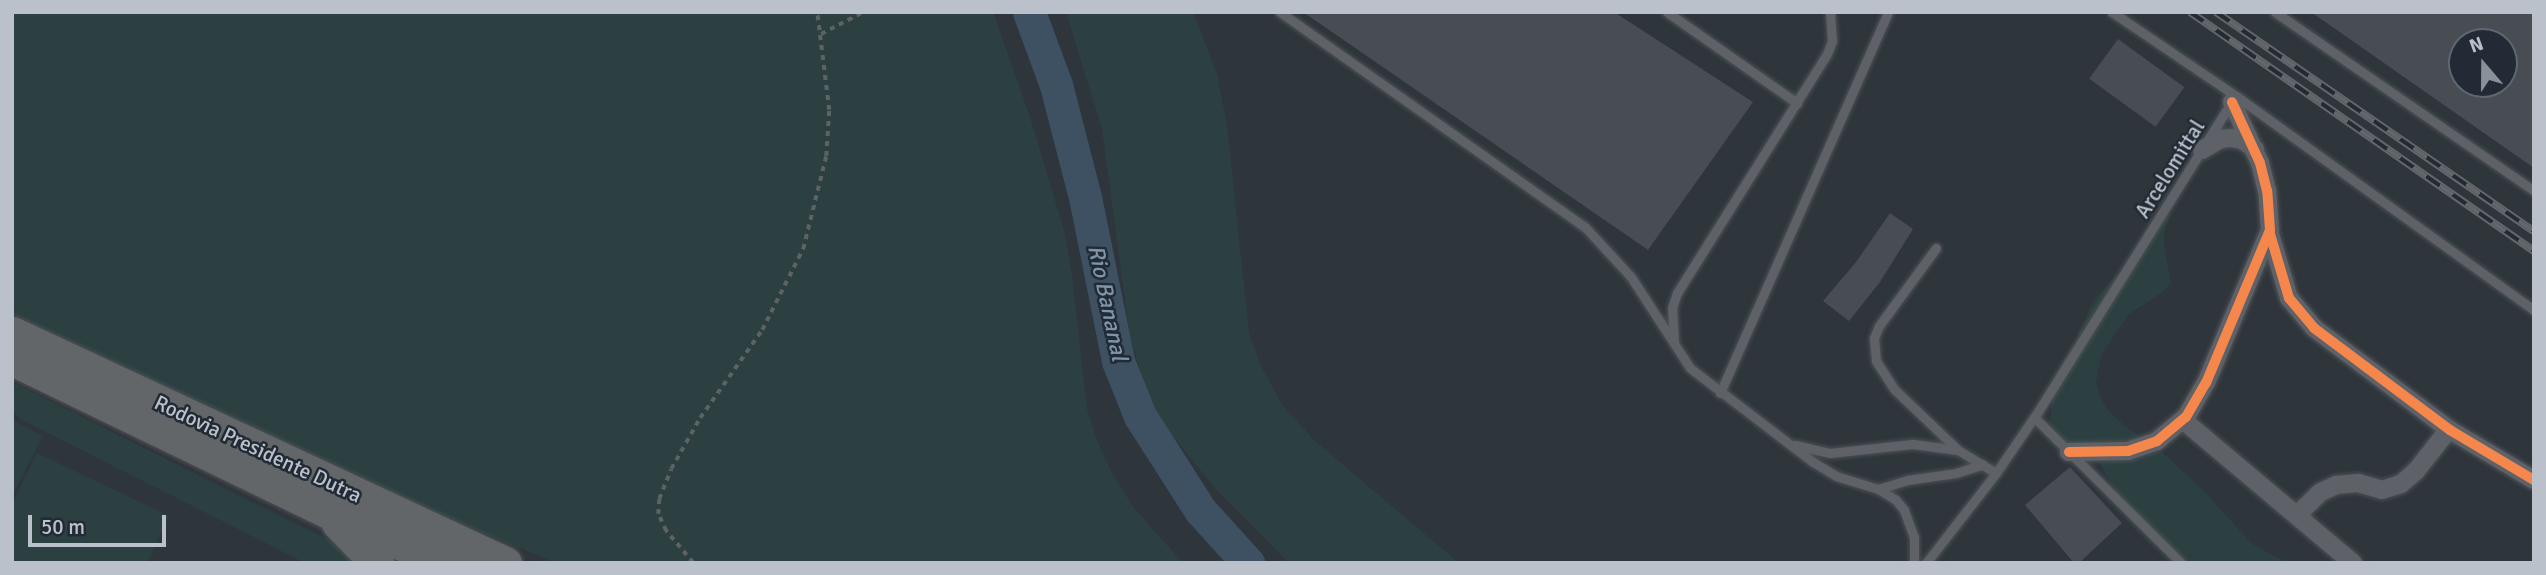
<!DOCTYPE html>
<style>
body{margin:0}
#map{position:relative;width:2546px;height:575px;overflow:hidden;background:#2e353b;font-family:Signika,sans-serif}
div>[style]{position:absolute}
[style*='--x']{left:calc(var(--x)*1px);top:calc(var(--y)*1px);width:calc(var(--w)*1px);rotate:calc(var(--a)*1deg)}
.green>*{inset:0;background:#2c4041}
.river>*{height:33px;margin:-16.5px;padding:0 16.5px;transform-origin:16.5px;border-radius:16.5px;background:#3e5163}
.building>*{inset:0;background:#474d52;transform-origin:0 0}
.path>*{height:3.5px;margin-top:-1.75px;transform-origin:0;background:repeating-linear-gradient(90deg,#5c6266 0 5px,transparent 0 10px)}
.roads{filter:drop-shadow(0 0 2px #4c5155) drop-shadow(0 0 2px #4c5155)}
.service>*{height:9px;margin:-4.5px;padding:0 4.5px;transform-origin:4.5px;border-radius:4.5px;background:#5e6268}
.minor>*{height:18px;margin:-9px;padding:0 9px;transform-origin:9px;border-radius:9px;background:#5e6268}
.motorway>*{height:33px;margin:-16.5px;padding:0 16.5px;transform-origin:16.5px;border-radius:16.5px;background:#636668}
.rail>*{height:8px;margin-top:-4px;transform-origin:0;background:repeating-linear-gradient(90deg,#222b35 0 16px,#63676c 0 32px);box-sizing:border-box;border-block:2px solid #63676c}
.cycleway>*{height:10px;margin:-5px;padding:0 5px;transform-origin:5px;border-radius:5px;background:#f5874c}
span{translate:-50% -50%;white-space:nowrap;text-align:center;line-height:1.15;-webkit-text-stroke:5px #222b35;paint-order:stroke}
.street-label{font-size:21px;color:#bac1ca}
.water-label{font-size:23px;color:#7d95aa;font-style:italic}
.frame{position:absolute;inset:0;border:14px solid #bac1ca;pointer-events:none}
.north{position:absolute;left:2448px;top:28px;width:70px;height:70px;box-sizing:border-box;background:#222b35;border:2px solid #5f6771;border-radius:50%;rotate:340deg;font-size:19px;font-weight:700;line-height:28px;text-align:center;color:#bac1ca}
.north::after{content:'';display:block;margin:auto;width:24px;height:32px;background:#899098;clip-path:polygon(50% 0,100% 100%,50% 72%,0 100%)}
.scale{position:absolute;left:28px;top:515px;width:138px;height:32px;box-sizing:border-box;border:4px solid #bac1ca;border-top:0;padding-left:9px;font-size:21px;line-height:24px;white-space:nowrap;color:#bac1ca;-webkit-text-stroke:5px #222b35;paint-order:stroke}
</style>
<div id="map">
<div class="green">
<div style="clip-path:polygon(12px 12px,993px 12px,1030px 117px,1064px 231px,1072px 274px,1087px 409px,1097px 441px,1114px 477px,1134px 508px,1183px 563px,556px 563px,325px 467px,12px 314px)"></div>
<div style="clip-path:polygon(1066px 12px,1193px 12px,1217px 74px,1227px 125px,1249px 333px,1261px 366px,1283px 406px,1315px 441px,1459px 563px,1289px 563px,1215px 488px,1163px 424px,1147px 393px,1130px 337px,1102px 129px)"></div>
<div style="clip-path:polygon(2172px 212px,2165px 229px,2164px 246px,2171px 282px,2164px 291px,2129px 314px,2101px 355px,2096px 383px,2100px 397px,2107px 409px,2125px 426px,2160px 450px,2204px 491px,2251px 543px,2286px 563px,2187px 563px,2117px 494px,2096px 457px,2066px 444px,2050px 424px,2053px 378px,2073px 345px,2094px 299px,2127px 264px,2151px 227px)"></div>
<div style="clip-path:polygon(12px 382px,353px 552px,363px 563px,305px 563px,20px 419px,12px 410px)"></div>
<div style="clip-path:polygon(12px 417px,21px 425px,43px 436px,12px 496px)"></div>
<div style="clip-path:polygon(37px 453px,169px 516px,147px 563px,12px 561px,12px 504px)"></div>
</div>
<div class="river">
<div style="--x:1029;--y:12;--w:78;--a:69.7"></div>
<div style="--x:1056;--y:85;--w:116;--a:75.5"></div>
<div style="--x:1085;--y:197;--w:167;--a:78.6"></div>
<div style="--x:1118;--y:361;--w:59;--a:68.2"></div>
<div style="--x:1140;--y:416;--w:112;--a:57.4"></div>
<div style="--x:1200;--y:510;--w:72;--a:47.8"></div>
</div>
<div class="building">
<div style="clip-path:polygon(1303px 12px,1614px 12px,1753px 102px,1648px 250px)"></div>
<div style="clip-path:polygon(evenodd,2311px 12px,2534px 12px,2534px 168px,2311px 12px,2462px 42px,2504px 42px,2504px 84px,2462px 84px,2462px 42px)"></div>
<div style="left:2118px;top:39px;width:82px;height:49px;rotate:36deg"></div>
<div style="clip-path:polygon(1890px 213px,1913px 229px,1880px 282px,1849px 321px,1823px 301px,1856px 262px)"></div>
<div style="clip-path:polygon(2070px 467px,2122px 523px,2079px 563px,2074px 563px,2025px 505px)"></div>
</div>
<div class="path">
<div style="--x:821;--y:34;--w:47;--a:-27.6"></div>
<div style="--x:693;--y:563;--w:42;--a:-130.2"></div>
<div style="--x:666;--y:531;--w:19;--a:-115"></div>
<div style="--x:658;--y:514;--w:15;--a:-86"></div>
<div style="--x:659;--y:499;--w:32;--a:-68"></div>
<div style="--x:671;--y:469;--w:59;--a:-60.4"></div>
<div style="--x:700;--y:418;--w:108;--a:-54.8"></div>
<div style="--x:762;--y:330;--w:91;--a:-63.2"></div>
<div style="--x:803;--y:249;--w:96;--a:-76.1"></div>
<div style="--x:826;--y:156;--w:46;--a:-86.3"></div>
<div style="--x:829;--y:110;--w:99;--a:-97"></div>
</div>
<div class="roads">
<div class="service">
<div style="--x:1280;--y:12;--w:373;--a:35.2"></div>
<div style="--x:1585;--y:227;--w:68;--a:47.4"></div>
<div style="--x:1631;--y:277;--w:108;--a:57"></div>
<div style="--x:1690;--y:368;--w:155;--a:37.4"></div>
<div style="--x:1813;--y:462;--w:27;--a:31"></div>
<div style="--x:1836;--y:476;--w:44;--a:17.2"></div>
<div style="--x:1878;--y:489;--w:21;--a:31"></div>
<div style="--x:1896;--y:500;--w:13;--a:51"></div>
<div style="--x:1904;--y:510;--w:29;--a:70"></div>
<div style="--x:1914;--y:537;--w:26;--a:90"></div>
<div style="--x:1667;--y:12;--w:159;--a:35"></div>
<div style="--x:2112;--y:12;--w:150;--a:34.1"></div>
<div style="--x:2236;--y:96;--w:367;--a:35.7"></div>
<div style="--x:2275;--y:12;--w:315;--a:34.6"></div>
<div style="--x:1936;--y:248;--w:97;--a:126.2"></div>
<div style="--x:1879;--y:326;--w:13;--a:113"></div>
<div style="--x:1874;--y:338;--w:23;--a:85"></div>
<div style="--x:1876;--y:361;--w:33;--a:57"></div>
<div style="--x:1894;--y:389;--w:88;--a:43.6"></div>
<div style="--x:1958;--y:450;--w:44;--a:31.2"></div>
<div style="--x:1674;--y:343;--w:35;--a:-93"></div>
<div style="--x:1672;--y:308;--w:16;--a:-72"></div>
<div style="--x:1677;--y:293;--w:282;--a:-57.9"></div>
<div style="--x:1827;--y:54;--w:14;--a:-69"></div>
<div style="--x:1832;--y:41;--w:29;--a:-94"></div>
<div style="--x:1720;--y:393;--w:416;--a:-66.2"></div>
<div style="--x:2034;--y:417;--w:207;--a:44.8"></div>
<div style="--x:1795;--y:445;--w:36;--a:13"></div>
<div style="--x:1830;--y:453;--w:83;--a:-6.2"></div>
<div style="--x:1913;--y:444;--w:45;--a:7.6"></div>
<div style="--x:1878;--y:489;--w:30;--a:-17"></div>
<div style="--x:1907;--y:480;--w:49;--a:-8.1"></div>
<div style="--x:1956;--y:473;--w:28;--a:-18"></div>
<div style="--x:1926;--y:563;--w:114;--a:-52.1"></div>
<div style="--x:1996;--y:473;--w:76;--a:-55.7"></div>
<div style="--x:2039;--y:410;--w:362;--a:-58"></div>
</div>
<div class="minor">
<div style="--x:2202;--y:150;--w:21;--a:-31"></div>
<div style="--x:2220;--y:139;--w:11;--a:-5"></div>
<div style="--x:2231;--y:138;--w:11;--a:10"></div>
<div style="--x:2242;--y:140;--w:16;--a:35"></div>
<div style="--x:2270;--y:234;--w:67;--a:73.5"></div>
<div style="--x:2289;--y:298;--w:39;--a:50"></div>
<div style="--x:2314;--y:328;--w:170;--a:36.9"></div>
<div style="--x:2450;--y:430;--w:98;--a:30.8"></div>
<div style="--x:2183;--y:420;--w:222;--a:40.1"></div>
<div style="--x:2069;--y:452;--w:59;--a:-1"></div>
<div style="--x:2128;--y:451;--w:31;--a:-19"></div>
<div style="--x:2157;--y:441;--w:38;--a:-40"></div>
<div style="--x:2186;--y:417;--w:39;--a:-60"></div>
<div style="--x:2206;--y:383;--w:166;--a:-67.3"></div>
<div style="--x:2270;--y:230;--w:39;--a:-94"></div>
<div style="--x:2267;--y:191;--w:29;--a:-104"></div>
<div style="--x:2260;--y:163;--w:67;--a:-114.7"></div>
<div style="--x:2297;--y:515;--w:33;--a:-44"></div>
<div style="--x:2321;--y:492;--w:17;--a:-25"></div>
<div style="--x:2336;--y:485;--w:22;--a:-5"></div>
<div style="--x:2358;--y:483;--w:25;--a:16"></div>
<div style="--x:2382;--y:490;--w:20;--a:-18"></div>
<div style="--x:2401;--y:484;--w:20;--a:-41"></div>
<div style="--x:2416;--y:471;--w:53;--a:-51.8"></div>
</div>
<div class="motorway">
<div style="--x:12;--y:333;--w:544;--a:25.01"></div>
<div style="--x:12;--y:359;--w:350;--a:25.8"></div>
<div style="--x:327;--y:511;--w:129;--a:23.8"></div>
<div style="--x:338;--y:523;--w:56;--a:45.7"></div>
</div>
</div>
<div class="rail">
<div style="--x:2190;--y:12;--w:419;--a:34.8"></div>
<div style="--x:2216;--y:12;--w:386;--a:34.6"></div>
</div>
<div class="cycleway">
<div style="--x:2270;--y:234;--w:67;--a:73.5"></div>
<div style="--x:2289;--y:298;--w:39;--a:50"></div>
<div style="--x:2314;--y:328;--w:170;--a:36.9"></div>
<div style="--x:2450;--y:430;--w:98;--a:30.8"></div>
<div style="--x:2069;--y:452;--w:59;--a:-1"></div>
<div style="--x:2128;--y:451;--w:31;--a:-19"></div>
<div style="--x:2157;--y:441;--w:38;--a:-40"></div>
<div style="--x:2186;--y:417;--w:39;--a:-60"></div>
<div style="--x:2206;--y:383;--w:166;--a:-67.3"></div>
<div style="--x:2270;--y:230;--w:39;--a:-94"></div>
<div style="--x:2267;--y:191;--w:29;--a:-104"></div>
<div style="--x:2260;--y:163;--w:67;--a:-114.7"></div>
</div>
<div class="street-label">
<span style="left:2170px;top:169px;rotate:-58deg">Arcelomittal</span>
<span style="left:258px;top:449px;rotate:25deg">Rodovia Presidente Dutra</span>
</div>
<div class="water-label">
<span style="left:1107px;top:303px;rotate:78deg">Rio Bananal</span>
</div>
<div class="frame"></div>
<div class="north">N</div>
<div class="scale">50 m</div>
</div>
